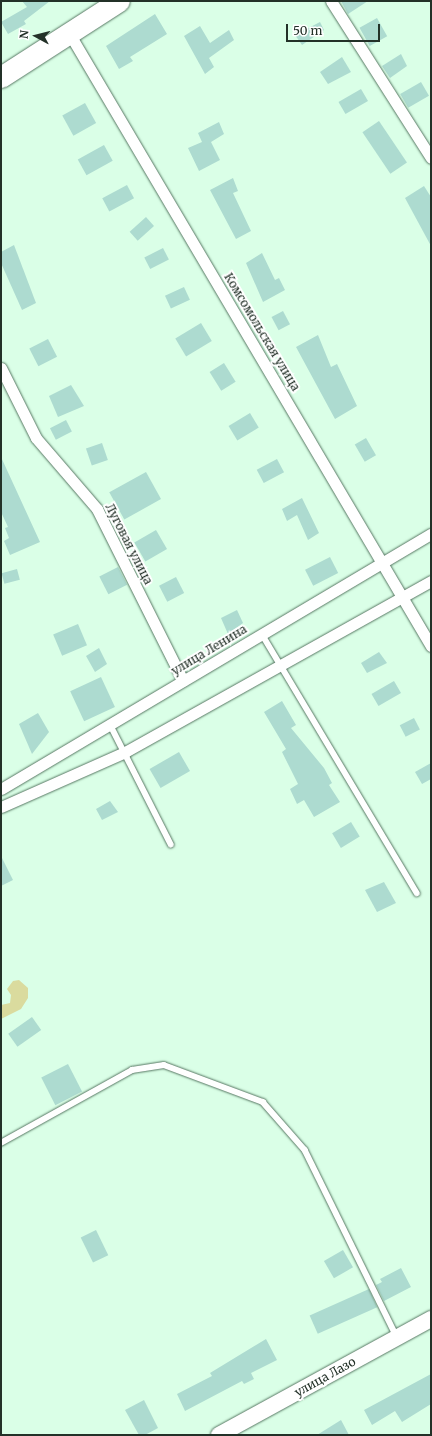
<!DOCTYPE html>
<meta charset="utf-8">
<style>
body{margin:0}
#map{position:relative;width:432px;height:1436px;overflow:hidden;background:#daffe7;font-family:Merriweather,serif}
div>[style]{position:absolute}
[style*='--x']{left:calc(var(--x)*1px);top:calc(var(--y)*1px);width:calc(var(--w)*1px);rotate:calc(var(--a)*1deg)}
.green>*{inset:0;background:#dadb9e}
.building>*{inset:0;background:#addbd0;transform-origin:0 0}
.roads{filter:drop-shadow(0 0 1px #577863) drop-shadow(0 0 1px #577863)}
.lane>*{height:5.5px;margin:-2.75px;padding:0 2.75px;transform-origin:2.75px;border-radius:2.75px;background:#fff}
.street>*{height:11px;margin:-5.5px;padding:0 5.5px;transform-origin:5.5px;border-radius:5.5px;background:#fff}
.secondary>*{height:16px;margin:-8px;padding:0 8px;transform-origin:8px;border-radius:8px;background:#fff}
.highway>*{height:21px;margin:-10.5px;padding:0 10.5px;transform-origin:10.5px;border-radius:10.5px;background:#fff}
span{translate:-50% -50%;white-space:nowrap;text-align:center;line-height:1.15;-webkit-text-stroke:4px #fff;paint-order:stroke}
.street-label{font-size:12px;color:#233128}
.frame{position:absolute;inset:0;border:2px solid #233128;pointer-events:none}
.north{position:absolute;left:16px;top:16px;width:40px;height:40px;-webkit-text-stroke:3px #fff;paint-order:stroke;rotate:277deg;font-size:11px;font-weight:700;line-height:16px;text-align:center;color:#233128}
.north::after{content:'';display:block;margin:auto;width:14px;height:18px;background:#233128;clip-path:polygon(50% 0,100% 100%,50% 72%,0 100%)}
.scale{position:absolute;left:286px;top:24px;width:94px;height:18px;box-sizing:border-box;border:2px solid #233128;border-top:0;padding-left:5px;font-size:12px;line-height:14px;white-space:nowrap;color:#233128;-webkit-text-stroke:3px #fff;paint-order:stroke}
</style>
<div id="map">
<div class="green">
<div style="clip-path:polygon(19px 980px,28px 988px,28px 998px,21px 1009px,1px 1019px,1px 1005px,10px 1003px,11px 995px,7px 989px,13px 981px)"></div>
</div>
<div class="building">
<div style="clip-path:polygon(22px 1px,50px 1px,24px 21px,26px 24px,8px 34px,1px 22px,27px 7px)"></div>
<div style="clip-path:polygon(341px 1px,368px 1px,348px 14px)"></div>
<div style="clip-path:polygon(155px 14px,167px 34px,130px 57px,133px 61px,119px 69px,106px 46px)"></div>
<div style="left:377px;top:18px;width:21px;height:20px;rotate:61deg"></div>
<div style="clip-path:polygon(320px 22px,324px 30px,302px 45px,295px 35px)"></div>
<div style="clip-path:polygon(200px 26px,210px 43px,229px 30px,234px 40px,209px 58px,214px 67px,205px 74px,184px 36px)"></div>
<div style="clip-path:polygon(401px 54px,407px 66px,390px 78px,382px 66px)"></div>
<div style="clip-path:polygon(342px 57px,351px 72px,328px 84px,320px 72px)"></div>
<div style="left:421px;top:82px;width:16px;height:24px;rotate:60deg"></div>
<div style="left:361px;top:89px;width:14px;height:26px;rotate:60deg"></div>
<div style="left:85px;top:103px;width:23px;height:26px;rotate:61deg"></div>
<div style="left:379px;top:121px;width:50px;height:20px;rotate:56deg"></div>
<div style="clip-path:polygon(219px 122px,224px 134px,211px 142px,220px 160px,199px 171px,188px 148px,202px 142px,198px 133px)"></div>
<div style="left:104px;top:145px;width:18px;height:30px;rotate:61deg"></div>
<div style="clip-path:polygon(233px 178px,238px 191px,233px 193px,251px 231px,236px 239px,210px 190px)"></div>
<div style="left:127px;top:185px;width:15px;height:28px;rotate:62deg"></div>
<div style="clip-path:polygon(424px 186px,431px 197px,431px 246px,405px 198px)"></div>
<div style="left:146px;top:217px;width:12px;height:22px;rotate:48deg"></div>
<div style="clip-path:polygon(14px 245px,36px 303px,22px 310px,1px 263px,1px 252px)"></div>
<div style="left:163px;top:248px;width:13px;height:21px;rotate:63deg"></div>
<div style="clip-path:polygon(262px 253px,275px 280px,279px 278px,285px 290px,263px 302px,246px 263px)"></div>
<div style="left:184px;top:287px;width:14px;height:21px;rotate:65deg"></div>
<div style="left:283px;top:311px;width:15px;height:13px;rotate:62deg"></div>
<div style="left:201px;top:323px;width:21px;height:30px;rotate:59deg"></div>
<div style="clip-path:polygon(318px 335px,331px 367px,337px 364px,357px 406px,335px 419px,296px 347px)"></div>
<div style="left:48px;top:339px;width:20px;height:21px;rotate:63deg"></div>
<div style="left:224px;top:363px;width:22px;height:17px;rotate:58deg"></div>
<div style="clip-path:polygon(71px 385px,84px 406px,58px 417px,49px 396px)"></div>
<div style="left:250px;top:413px;width:17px;height:25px;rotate:59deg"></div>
<div style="left:66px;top:420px;width:13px;height:18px;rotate:63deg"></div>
<div style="left:366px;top:438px;width:20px;height:13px;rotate:60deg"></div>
<div style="left:102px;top:443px;width:18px;height:17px;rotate:71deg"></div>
<div style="clip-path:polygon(1px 457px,40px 542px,10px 555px,4px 541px,9px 538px,5px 528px,8px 527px,1px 512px)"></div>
<div style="left:277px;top:459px;width:15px;height:23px;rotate:62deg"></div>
<div style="left:146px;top:472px;width:31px;height:42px;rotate:61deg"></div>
<div style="clip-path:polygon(302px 498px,319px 533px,308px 540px,297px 515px,287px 521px,282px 509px)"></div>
<div style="left:156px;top:530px;width:22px;height:25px;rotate:60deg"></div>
<div style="left:330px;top:557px;width:18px;height:28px;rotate:63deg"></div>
<div style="left:118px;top:567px;width:20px;height:21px;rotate:63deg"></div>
<div style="left:17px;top:569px;width:11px;height:16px;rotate:75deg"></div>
<div style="left:176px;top:577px;width:18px;height:19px;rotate:63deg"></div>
<div style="clip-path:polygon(237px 610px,243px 623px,228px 634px,221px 618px)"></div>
<div style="left:78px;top:624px;width:23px;height:27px;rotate:67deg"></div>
<div style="clip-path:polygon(99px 648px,107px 664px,95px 672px,86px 656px)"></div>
<div style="clip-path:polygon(379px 652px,387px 663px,367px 673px,361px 663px)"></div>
<div style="left:101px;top:677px;width:33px;height:34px;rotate:65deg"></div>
<div style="left:394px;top:681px;width:14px;height:26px;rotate:60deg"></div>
<div style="clip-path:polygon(282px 701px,296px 725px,291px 728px,324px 768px,332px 783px,329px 785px,340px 802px,314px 817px,304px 800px,297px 804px,290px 789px,298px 784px,282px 752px,286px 749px,264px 712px)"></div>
<div style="clip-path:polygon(38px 713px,49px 732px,32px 754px,19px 724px)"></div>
<div style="left:414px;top:718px;width:13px;height:16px;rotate:63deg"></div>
<div style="left:179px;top:752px;width:22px;height:34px;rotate:60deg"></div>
<div style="clip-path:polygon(431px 763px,431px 779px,422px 784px,415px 772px)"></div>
<div style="clip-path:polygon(110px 801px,118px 812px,102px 820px,96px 809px)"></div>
<div style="left:351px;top:822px;width:17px;height:22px;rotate:59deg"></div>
<div style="clip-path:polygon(1px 856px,13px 880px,1px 886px)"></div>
<div style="clip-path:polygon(384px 882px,396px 903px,377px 912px,365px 890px)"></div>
<div style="left:32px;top:1017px;width:16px;height:29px;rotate:55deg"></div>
<div style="left:68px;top:1064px;width:31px;height:30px;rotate:63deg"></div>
<div style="left:96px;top:1230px;width:28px;height:17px;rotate:64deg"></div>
<div style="left:343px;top:1250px;width:20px;height:22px;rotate:60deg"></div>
<div style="clip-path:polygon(401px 1268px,411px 1287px,384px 1301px,376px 1285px,382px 1282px,380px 1279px)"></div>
<div style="left:369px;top:1289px;width:20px;height:65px;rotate:66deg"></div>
<div style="clip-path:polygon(266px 1339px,277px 1360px,251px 1373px,254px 1379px,244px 1384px,242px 1381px,185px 1411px,177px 1394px,212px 1376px,210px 1373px)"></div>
<div style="clip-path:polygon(431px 1374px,431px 1404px,402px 1422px,395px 1411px,372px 1425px,364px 1410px)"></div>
<div style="clip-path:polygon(144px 1400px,158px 1428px,145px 1435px,139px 1435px,125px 1410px)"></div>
<div style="clip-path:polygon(341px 1420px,349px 1435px,317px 1435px)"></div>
</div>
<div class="roads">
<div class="lane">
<div style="--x:262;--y:634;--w:302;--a:59.1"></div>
<div style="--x:110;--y:724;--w:135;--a:63.1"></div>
<div style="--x:1;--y:1143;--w:150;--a:-29.1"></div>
<div style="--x:132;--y:1070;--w:32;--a:-9"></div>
<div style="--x:164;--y:1065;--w:106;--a:20.5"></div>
<div style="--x:263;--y:1102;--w:64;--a:48.8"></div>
<div style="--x:305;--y:1150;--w:208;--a:63.8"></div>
</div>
<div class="street">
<div style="--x:331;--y:1;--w:186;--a:57.5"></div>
<div style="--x:69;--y:33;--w:712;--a:59.44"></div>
<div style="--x:1;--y:368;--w:78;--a:63.4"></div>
<div style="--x:36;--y:438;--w:94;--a:49.3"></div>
<div style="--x:97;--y:509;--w:192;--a:63.4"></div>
<div style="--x:1;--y:789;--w:500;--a:-30.7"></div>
<div style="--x:1;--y:807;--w:136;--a:-23.9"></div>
<div style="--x:125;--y:752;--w:351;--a:-29.2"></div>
</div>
<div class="secondary">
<div style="--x:219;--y:1435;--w:242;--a:-28.7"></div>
</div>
<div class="highway">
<div style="--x:1;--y:77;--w:140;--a:-32.8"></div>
</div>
</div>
<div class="street-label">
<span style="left:262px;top:332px;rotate:59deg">Комсомольская улица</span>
<span style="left:129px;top:544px;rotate:63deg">Луговая улица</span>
<span style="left:209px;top:650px;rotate:-31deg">улица Ленина</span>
<span style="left:325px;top:1377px;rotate:-29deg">улица Лазо</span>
</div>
<div class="frame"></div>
<div class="north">N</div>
<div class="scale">50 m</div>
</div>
